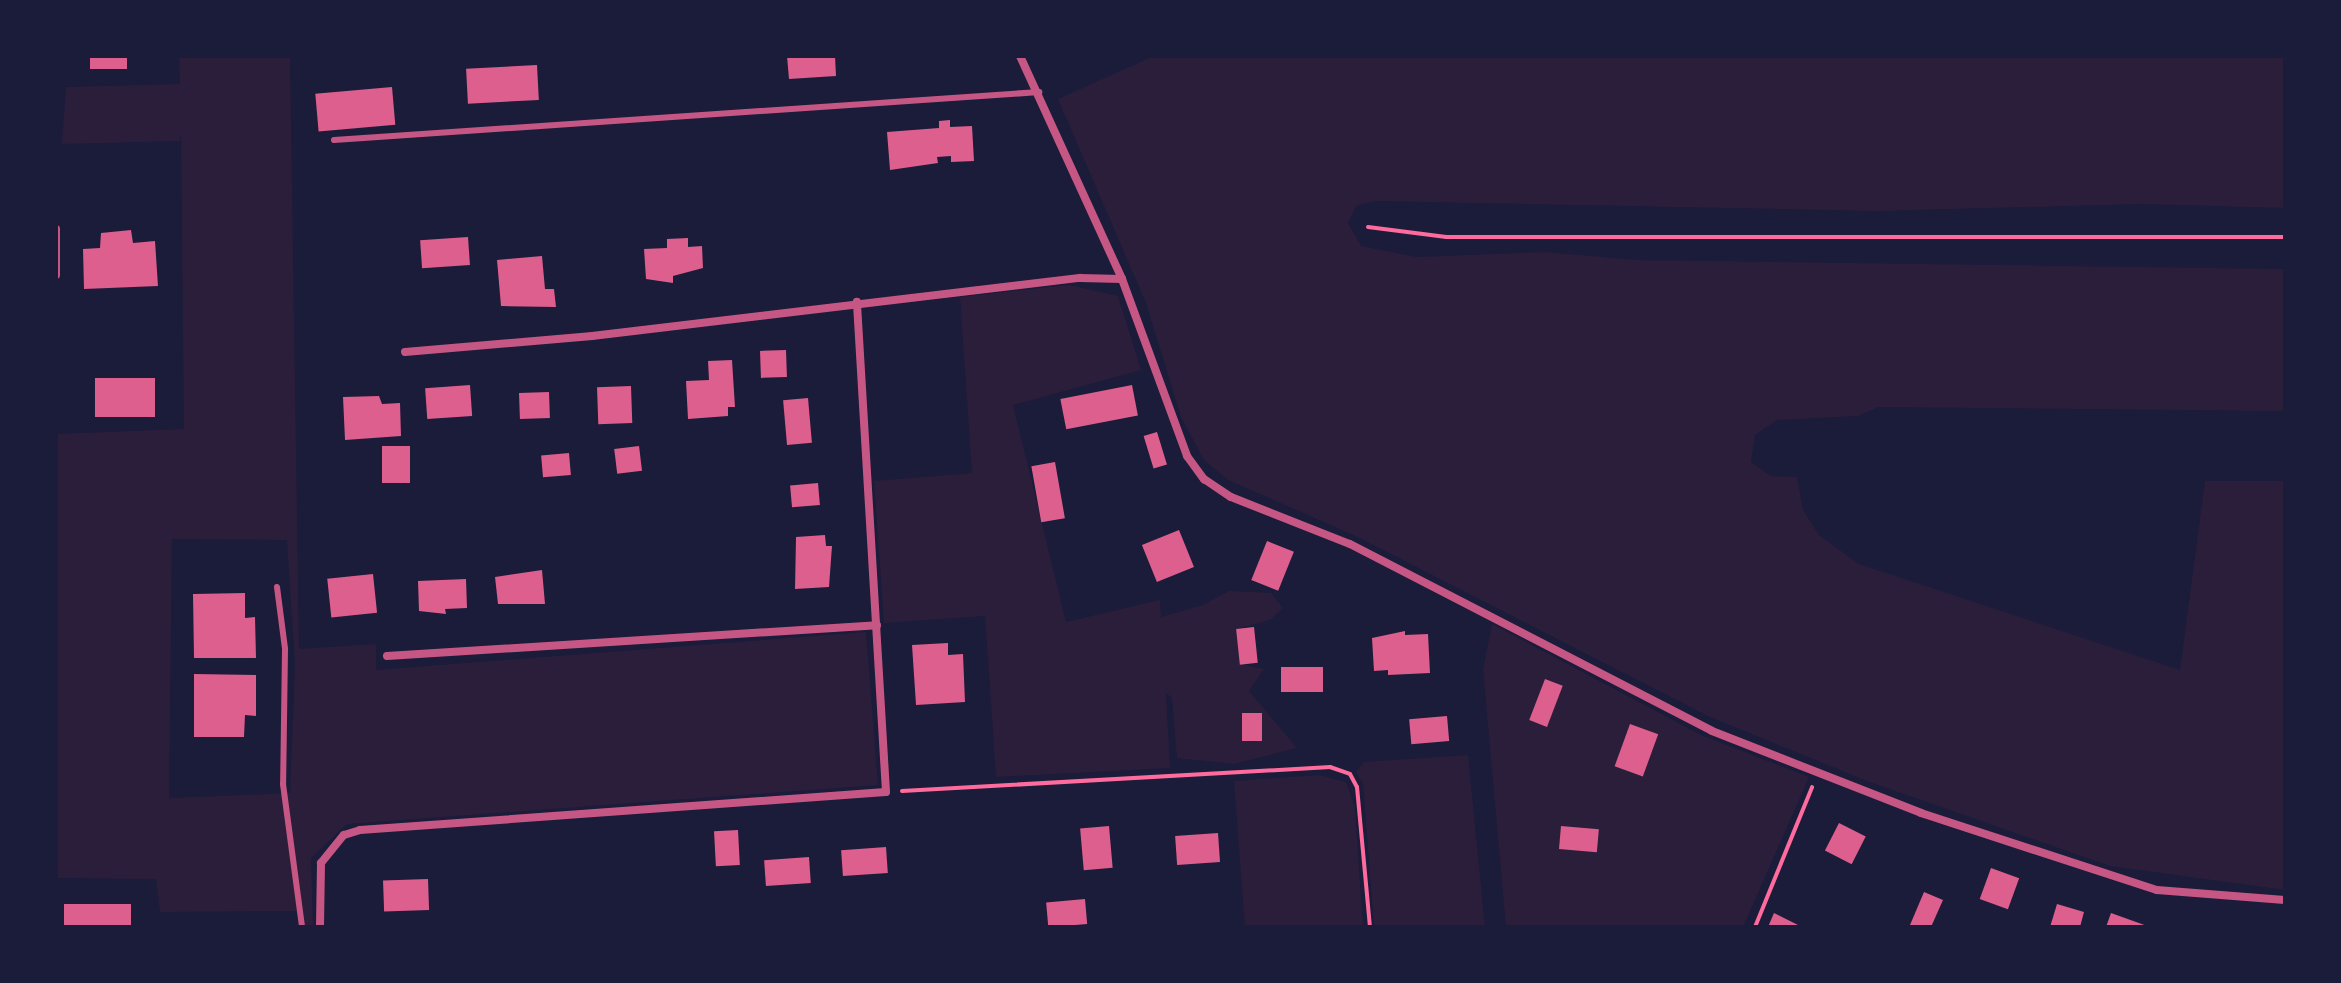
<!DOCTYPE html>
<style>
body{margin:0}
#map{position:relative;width:2341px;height:983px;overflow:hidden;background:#1b1b3a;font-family:Ubuntu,sans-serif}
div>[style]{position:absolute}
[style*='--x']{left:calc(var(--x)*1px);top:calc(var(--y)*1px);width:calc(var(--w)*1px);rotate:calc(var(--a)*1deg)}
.green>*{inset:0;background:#2a1e3b}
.building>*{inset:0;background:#dd5f8e;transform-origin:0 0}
.path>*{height:4px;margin:-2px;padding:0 2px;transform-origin:2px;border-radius:2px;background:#ff6b9d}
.service>*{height:6px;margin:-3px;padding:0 3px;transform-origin:3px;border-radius:3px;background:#c65784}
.minor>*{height:8px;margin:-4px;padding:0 4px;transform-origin:4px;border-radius:4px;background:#c65784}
span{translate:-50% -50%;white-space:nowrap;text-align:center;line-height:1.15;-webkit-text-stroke:6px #1b1b3a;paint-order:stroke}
.frame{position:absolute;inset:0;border:58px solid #1b1b3a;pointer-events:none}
</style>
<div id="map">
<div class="green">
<div style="clip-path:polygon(evenodd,179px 56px,290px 56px,299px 649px,376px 644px,376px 670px,866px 632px,878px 785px,347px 824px,311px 858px,313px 927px,300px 927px,299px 911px,160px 912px,156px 879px,56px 878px,56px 434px,184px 429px,181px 134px,180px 141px,62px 144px,66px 87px,180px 84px,179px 56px,172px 539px,287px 540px,295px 665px,290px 793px,169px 798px,172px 539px)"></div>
<div style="clip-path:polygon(1154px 56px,2285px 56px,2285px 208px,2142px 204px,1878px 211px,1375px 201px,1356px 206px,1348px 223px,1361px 246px,1417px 257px,1546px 252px,1635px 260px,2285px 269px,2285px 411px,1878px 407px,1859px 416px,1777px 420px,1755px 435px,1751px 462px,1771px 476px,1797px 477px,1803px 510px,1819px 535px,1859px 564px,2180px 670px,2205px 481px,2285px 481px,2285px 890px,2110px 866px,1867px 781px,1710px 717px,1358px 537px,1228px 480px,1204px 460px,1181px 417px,1146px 303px,1058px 99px)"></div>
<div style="clip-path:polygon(1069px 285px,1118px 296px,1141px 370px,1013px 405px,1066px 622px,1160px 600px,1161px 617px,1203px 605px,1229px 591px,1271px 593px,1283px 608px,1270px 620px,1236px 629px,1240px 664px,1264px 669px,1249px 691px,1297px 748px,1234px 764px,1177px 758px,1172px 698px,1166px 693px,1170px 768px,996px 777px,985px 616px,884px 623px,874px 481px,972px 473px,960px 297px)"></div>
<div style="clip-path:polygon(1492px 624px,1701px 735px,1809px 777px,1743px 927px,1506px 927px,1483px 669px)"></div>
<div style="clip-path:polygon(1468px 755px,1485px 927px,1374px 927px,1363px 784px,1356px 772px,1364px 762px)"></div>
<div style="clip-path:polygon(1319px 775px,1346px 782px,1355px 808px,1363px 927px,1245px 927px,1234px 781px)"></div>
</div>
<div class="building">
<div style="left:90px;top:56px;width:37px;height:13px"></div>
<div style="clip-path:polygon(787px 56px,835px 56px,836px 76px,789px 79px)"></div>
<div style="left:537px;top:65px;width:35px;height:71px;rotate:87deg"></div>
<div style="left:392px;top:87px;width:38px;height:77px;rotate:85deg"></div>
<div style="clip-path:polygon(950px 120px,950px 127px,972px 126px,974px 161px,951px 162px,951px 156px,937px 157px,938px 163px,890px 170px,887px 132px,939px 128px,939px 121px)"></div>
<div style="clip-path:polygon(131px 230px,133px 243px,155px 241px,158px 286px,84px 289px,83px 249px,100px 248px,101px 233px)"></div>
<div style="left:468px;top:237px;width:28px;height:48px;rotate:86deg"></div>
<div style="clip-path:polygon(688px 238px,688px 247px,702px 246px,703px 268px,673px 276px,673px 283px,646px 279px,644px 249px,667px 248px,667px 239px)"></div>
<div style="clip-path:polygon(542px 256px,545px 289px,554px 289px,556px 307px,501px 306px,497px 260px)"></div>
<div style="left:786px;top:350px;width:27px;height:26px;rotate:88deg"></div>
<div style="clip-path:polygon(732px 360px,735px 407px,728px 407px,728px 416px,688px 419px,686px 381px,709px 380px,708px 361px)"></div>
<div style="left:155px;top:378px;width:39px;height:60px;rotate:90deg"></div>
<div style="left:470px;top:385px;width:31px;height:45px;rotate:86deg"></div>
<div style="left:1132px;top:385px;width:31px;height:73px;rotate:79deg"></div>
<div style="left:631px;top:386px;width:37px;height:34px;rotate:88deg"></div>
<div style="left:549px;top:392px;width:26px;height:30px;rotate:88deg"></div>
<div style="clip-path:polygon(379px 396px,382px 404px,400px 403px,401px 436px,345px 440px,343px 397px)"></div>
<div style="left:808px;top:398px;width:45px;height:25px;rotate:85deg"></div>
<div style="left:1157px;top:432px;width:34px;height:14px;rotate:73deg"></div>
<div style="left:382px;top:446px;width:28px;height:37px"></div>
<div style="left:639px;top:446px;width:25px;height:25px;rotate:83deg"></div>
<div style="left:569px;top:453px;width:22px;height:28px;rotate:85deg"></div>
<div style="left:1055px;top:462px;width:57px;height:24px;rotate:80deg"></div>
<div style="left:818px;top:483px;width:22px;height:28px;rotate:85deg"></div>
<div style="left:1179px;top:530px;width:40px;height:40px;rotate:68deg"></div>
<div style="clip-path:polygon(825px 535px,826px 546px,832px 546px,829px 587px,795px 589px,796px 537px)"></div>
<div style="left:1267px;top:541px;width:29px;height:42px;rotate:22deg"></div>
<div style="clip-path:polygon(542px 570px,545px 604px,498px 604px,495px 577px)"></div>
<div style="left:373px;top:574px;width:39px;height:46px;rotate:84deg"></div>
<div style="clip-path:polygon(466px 579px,467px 608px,445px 609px,446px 614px,419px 611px,418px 581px)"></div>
<div style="clip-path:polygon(245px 593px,245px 618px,255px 617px,256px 658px,194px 658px,193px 594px)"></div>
<div style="left:1254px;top:627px;width:36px;height:18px;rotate:84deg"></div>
<div style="clip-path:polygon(1405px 631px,1405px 635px,1428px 634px,1430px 673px,1388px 675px,1388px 670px,1374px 671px,1372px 638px)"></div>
<div style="clip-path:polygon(948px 643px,948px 655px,963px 654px,965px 702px,916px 705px,912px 645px)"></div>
<div style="left:1281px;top:667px;width:42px;height:25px"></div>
<div style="clip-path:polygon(194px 674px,256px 675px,256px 716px,245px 715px,244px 737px,194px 737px)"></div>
<div style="left:1545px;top:679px;width:19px;height:44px;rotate:21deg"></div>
<div style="left:1242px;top:713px;width:20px;height:28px"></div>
<div style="left:1447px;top:716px;width:25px;height:38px;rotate:85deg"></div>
<div style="left:1630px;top:724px;width:30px;height:45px;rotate:20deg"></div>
<div style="left:1839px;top:823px;width:30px;height:31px;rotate:27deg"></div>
<div style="left:1109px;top:826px;width:42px;height:29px;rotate:85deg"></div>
<div style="left:1561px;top:826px;width:38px;height:23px;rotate:5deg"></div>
<div style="left:738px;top:830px;width:35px;height:24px;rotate:87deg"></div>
<div style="left:1218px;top:833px;width:29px;height:43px;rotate:86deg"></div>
<div style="left:886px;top:847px;width:26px;height:45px;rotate:86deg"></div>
<div style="left:809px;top:857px;width:26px;height:45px;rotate:86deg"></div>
<div style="left:1991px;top:868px;width:30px;height:33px;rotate:20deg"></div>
<div style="left:428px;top:879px;width:31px;height:45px;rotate:88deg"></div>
<div style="clip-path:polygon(1924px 892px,1943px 900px,1931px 927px,1914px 927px,1910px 925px)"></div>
<div style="left:1085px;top:899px;width:25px;height:39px;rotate:85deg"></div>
<div style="left:64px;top:904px;width:67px;height:23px"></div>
<div style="clip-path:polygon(2057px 904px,2084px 912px,2080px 927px,2050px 927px)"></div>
<div style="clip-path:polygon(1774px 913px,1802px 927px,1768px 927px)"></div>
<div style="clip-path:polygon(2111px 913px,2150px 927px,2106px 927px)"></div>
</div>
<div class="path">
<div style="--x:1368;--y:227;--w:79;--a:7.3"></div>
<div style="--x:1446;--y:237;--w:839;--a:0"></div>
<div style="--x:902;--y:791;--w:429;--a:-3.2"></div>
<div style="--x:1330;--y:767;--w:21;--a:19"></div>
<div style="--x:1350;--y:774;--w:15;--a:62"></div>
<div style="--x:1357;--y:787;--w:141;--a:84.7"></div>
<div style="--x:1755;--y:927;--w:151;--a:-67.8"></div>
</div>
<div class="service">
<div style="--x:334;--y:140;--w:707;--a:-3.89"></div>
<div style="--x:277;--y:587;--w:63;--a:82.6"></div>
<div style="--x:285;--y:649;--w:135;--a:90.8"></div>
<div style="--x:283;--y:784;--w:144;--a:82.4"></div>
</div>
<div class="minor">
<div style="--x:1020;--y:56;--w:245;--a:65.4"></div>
<div style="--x:56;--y:229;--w:46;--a:90"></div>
<div style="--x:405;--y:352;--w:188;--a:-4.9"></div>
<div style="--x:592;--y:336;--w:491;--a:-6.8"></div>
<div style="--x:1080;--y:278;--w:42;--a:1.4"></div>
<div style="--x:1122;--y:279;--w:189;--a:69.8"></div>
<div style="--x:1187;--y:456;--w:29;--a:54"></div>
<div style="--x:1204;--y:479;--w:32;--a:34"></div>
<div style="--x:1231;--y:497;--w:128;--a:21.6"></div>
<div style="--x:1350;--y:544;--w:407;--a:27.3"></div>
<div style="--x:1712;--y:731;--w:225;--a:21.4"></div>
<div style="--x:1921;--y:813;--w:248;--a:18.1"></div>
<div style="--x:2157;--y:890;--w:128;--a:4.5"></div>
<div style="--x:387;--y:656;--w:491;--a:-3.6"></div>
<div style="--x:320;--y:927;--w:64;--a:-89.1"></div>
<div style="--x:321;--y:863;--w:36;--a:-51"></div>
<div style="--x:344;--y:835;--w:17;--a:-17"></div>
<div style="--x:360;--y:830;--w:527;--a:-4.13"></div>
<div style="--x:886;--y:792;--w:491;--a:-93.4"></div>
</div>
<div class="frame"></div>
</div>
